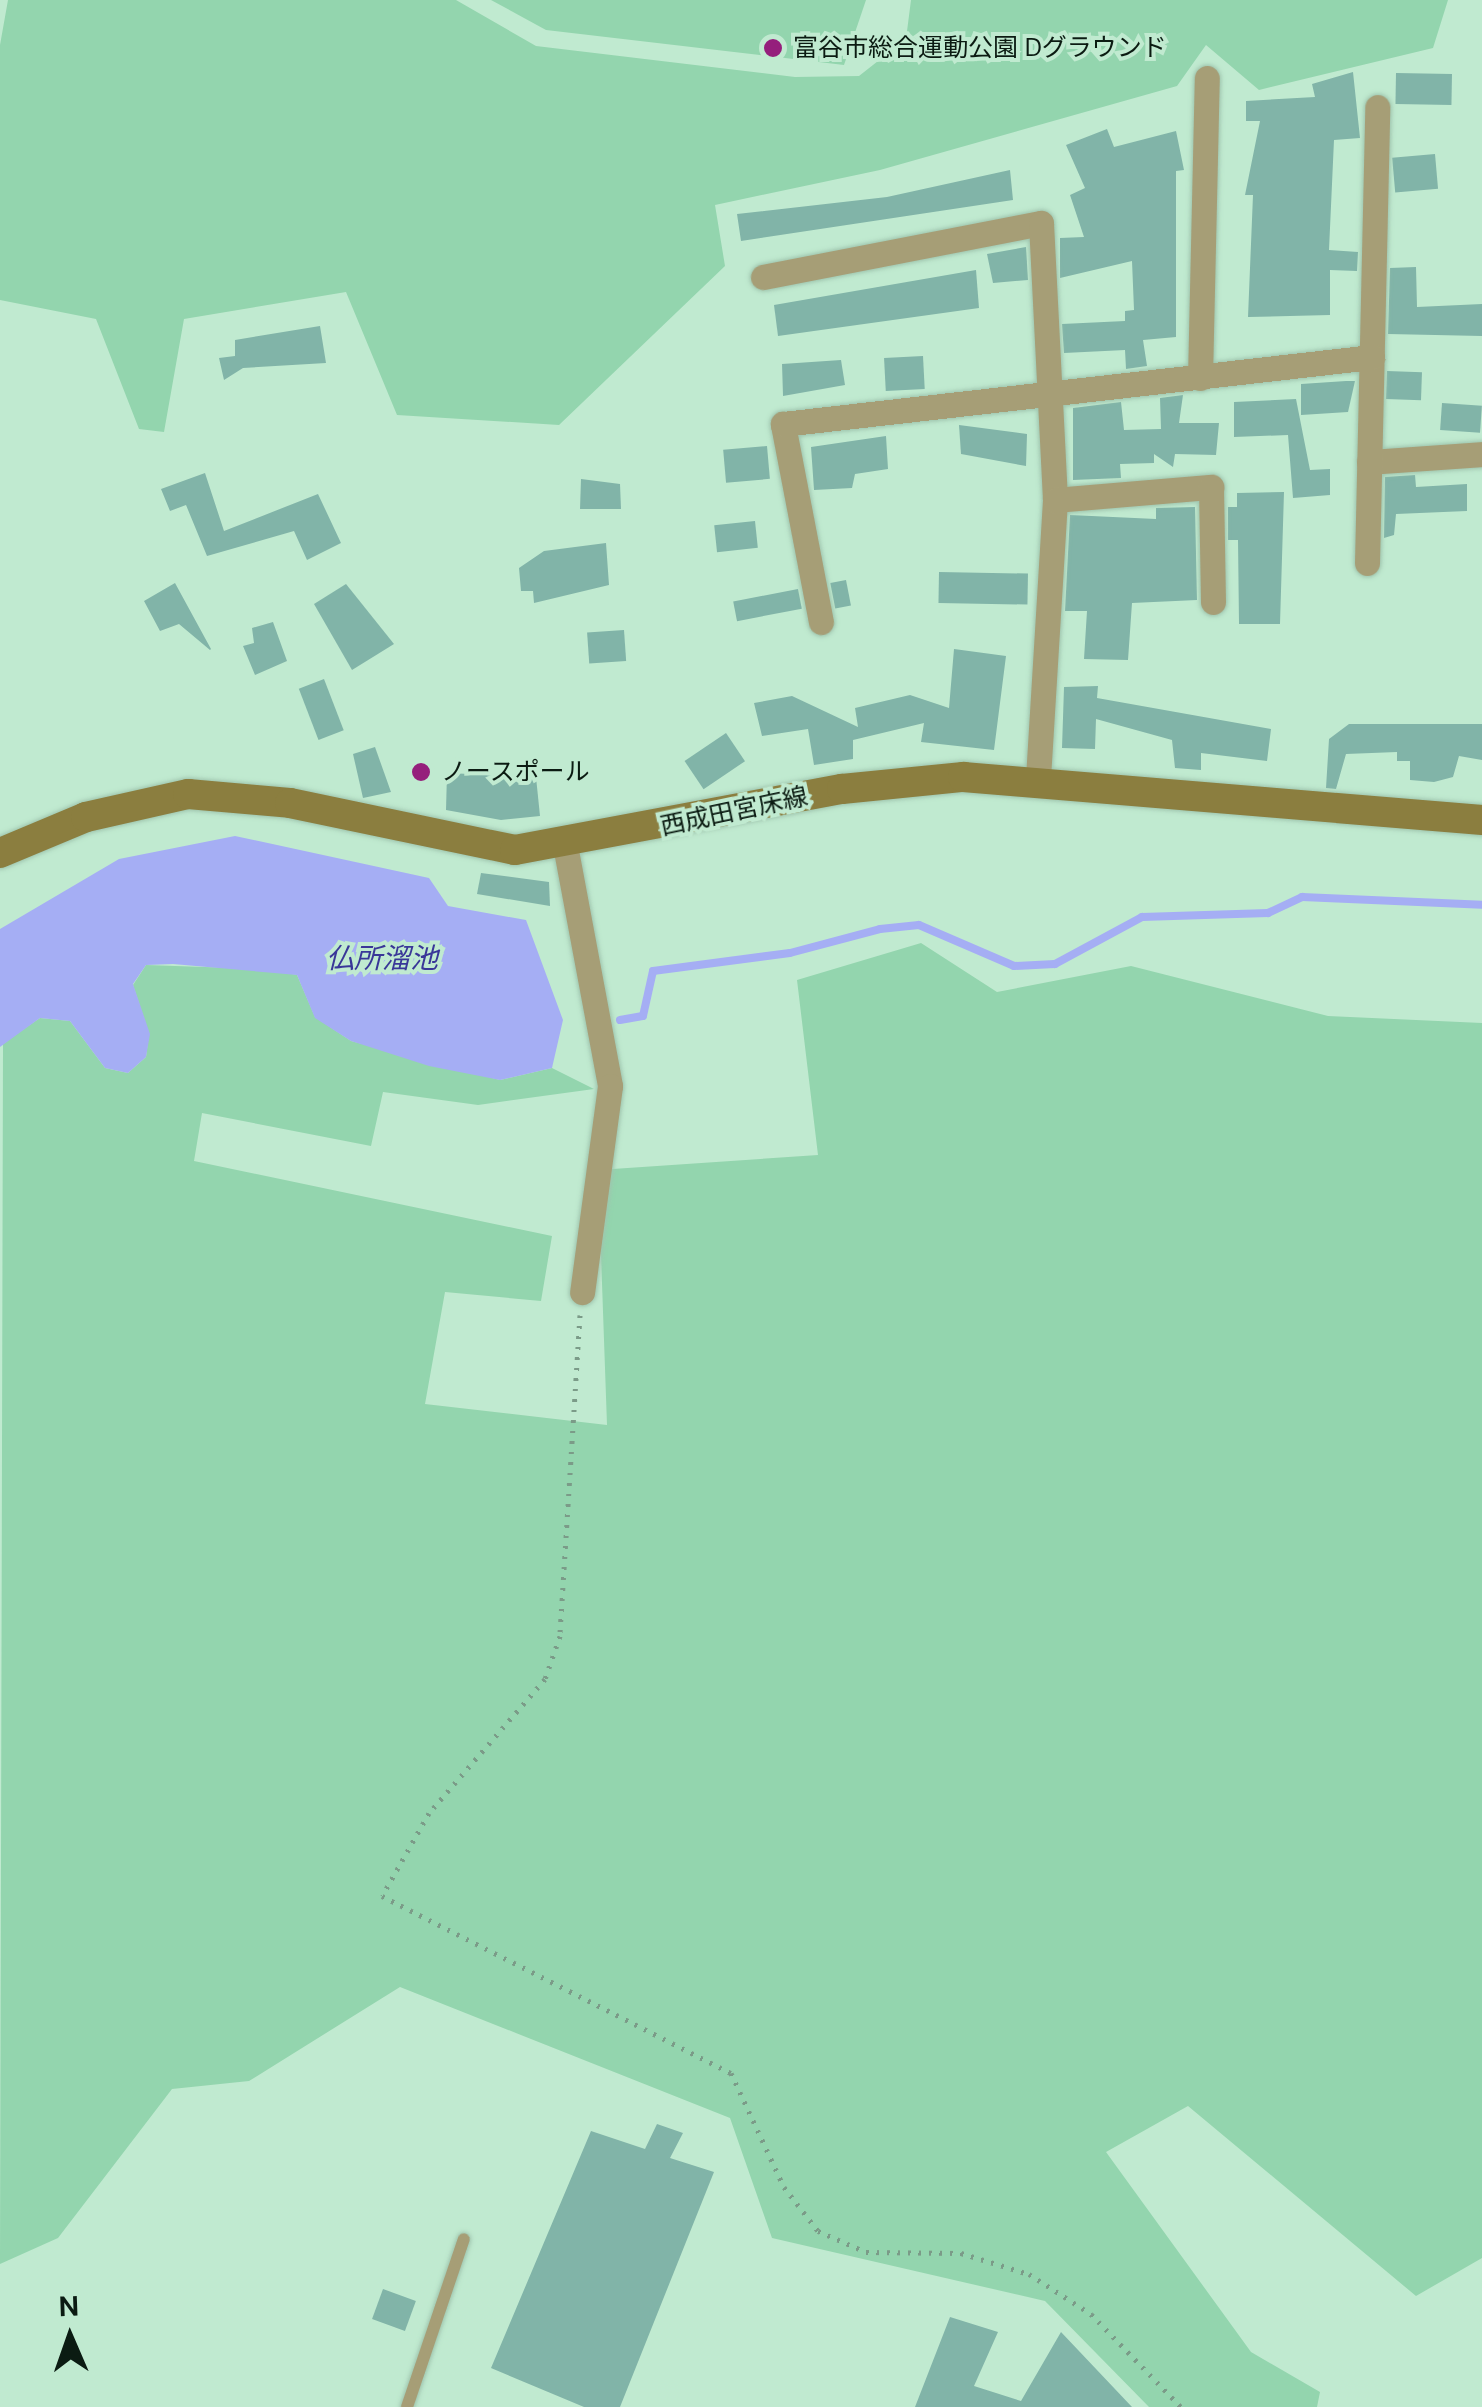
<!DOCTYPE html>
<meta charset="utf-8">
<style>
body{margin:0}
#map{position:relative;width:1482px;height:2407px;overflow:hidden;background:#c0ead0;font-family:"DM Sans","Noto Sans JP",sans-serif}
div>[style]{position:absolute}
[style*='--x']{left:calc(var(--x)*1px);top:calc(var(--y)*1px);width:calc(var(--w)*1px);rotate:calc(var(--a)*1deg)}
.green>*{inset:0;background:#93d5ae}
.water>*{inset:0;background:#a5aef4}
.stream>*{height:8px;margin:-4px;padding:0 4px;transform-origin:4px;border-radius:4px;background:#a5aef4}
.building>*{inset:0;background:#81b4a8;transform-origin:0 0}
.path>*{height:5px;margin-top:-2.5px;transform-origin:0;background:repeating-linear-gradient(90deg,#7b9b88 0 2.5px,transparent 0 10.5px)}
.roads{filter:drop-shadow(0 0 2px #9fc5ae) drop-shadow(0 0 2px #9fc5ae)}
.service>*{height:12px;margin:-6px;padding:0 6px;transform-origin:6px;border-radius:6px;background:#a69e76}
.minor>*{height:25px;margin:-12.5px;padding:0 12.5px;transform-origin:12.5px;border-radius:12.5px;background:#a69e76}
.secondary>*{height:30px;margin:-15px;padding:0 15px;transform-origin:15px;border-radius:15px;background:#8b7e3f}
.dots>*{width:28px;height:28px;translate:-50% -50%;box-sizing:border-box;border:5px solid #c0ead0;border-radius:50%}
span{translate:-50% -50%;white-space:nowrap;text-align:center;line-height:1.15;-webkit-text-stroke:8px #c0ead0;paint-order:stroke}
.poi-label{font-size:25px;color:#0b1b12}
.left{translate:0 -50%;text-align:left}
.street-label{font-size:25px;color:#0b1b12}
.water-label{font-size:28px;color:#393698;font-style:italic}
.north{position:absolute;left:20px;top:2287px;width:100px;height:100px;-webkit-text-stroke:8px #c0ead0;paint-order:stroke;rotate:358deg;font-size:28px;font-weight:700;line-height:40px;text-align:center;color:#0b1b12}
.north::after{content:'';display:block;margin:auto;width:35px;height:45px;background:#0b1b12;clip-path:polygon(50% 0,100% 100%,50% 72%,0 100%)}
</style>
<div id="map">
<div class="green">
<div style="clip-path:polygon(8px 0,456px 0,536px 46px,795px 77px,859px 76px,906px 39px,911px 0,1448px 0,1433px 48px,1259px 90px,1206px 45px,1177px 86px,880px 170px,715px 205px,725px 266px,559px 425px,397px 415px,346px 292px,184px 319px,164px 432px,139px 429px,96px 319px,0 300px,0 45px)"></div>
<div style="clip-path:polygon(491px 0,866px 0,844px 65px,546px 30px)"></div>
<div style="clip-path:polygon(921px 943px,997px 992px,1131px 966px,1328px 1016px,1482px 1023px,1482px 2258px,1416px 2296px,1188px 2106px,1106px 2152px,1251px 2352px,1320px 2392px,1317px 2407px,1149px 2407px,1045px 2301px,772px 2238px,730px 2118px,400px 1987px,249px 2081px,172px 2089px,58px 2238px,0 2264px,3px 1043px,40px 1018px,70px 1021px,105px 1068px,128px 1073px,146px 1057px,149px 1034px,133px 985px,146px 965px,267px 969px,297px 975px,315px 1017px,351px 1041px,500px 1080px,552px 1068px,594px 1089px,478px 1105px,383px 1092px,371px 1146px,202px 1113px,194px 1161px,552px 1236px,541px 1301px,445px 1292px,425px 1404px,607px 1425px,598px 1170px,818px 1155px,797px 980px)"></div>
</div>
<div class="water">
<div style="clip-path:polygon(235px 836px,429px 878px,448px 906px,526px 920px,563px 1020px,552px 1068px,500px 1080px,429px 1066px,351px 1041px,315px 1018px,297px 975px,173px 964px,146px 965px,133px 984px,150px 1034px,146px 1057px,128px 1073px,105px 1068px,70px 1021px,40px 1018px,0 1047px,0 929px,119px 859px)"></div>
</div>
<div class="stream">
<div style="--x:620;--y:1020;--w:23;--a:-10"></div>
<div style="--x:643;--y:1016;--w:46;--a:-77.5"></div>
<div style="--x:653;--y:971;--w:138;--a:-7.5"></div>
<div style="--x:790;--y:953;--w:93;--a:-14.9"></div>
<div style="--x:880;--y:929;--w:39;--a:-6"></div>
<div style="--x:919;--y:925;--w:103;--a:23.3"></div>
<div style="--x:1014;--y:966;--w:41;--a:-2.8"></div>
<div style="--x:1055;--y:964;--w:99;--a:-28.4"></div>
<div style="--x:1142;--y:917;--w:126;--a:-1.8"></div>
<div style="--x:1268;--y:913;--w:38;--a:-25"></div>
<div style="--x:1302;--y:897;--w:180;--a:2.5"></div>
</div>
<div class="building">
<div style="clip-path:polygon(1353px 72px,1360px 138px,1334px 140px,1329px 250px,1358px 252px,1357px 271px,1330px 270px,1330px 315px,1248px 317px,1253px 195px,1245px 195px,1260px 121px,1246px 121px,1246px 101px,1315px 97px,1312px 84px)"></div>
<div style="left:1396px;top:73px;width:56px;height:31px;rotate:1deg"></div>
<div style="clip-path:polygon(1107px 129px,1114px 147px,1176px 131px,1184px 170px,1176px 171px,1176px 337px,1143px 340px,1147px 366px,1126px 369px,1125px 350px,1064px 353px,1062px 324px,1125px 321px,1125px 311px,1134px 310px,1132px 261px,1060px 278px,1060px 238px,1084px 237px,1070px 195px,1085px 188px,1066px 145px)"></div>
<div style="left:1435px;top:154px;width:35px;height:43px;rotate:85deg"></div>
<div style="clip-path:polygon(1010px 170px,1013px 200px,741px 241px,737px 214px,887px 197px)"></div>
<div style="clip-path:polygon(1026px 247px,1028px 280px,993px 283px,987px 254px)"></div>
<div style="clip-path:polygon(1416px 267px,1417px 307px,1482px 304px,1482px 336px,1388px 334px,1390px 268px)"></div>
<div style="clip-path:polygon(976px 270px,979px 308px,778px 336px,774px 305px)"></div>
<div style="clip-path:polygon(320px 326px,326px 363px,243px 368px,224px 380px,219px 358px,235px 356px,235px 340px)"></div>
<div style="left:923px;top:356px;width:33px;height:39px;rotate:87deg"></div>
<div style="clip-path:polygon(841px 360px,845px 385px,783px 396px,782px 364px)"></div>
<div style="left:1387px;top:371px;width:35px;height:28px;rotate:2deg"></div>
<div style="clip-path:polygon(1346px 381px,1355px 381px,1348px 412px,1301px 415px,1301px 384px)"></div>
<div style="clip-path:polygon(1183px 395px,1179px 423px,1219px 423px,1216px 455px,1175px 454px,1173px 467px,1154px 454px,1154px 463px,1120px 464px,1121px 478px,1073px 480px,1073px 408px,1121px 402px,1124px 430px,1161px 429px,1160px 398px)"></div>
<div style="clip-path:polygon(1296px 399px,1310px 470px,1330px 469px,1330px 495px,1293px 498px,1288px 435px,1234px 437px,1234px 402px)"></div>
<div style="left:1442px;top:403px;width:40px;height:27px;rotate:4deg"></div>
<div style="clip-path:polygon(959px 425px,1027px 434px,1026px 466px,961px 454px)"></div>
<div style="clip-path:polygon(886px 436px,888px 469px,855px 474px,852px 488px,814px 490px,811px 447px)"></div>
<div style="left:767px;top:446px;width:33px;height:44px;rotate:85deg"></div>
<div style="clip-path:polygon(205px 473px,224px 531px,318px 494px,341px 543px,307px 560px,294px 531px,207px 556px,186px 505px,170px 511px,161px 489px)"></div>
<div style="clip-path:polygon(1415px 475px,1416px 487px,1467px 484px,1467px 511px,1396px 514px,1394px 535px,1384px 538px,1385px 477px)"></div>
<div style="clip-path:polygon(581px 479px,620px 484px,621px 509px,580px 509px)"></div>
<div style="clip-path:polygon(1284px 492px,1280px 624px,1239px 624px,1238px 540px,1228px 540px,1228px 507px,1237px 507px,1237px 493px)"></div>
<div style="clip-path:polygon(1195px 507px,1197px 600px,1132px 603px,1128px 660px,1084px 659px,1087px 611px,1065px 611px,1070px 515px,1156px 519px,1156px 508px)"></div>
<div style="left:755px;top:521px;width:27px;height:41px;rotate:84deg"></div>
<div style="clip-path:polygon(606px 543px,609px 585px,534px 603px,533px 591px,521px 591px,519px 568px,544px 551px)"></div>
<div style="left:939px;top:572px;width:89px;height:31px;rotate:1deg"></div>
<div style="left:846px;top:580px;width:26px;height:16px;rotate:79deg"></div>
<div style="clip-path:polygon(175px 583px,211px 649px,210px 650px,179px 624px,160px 631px,144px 601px)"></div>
<div style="clip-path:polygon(346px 584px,394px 644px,352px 670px,314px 604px)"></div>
<div style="left:798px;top:589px;width:20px;height:66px;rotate:79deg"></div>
<div style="clip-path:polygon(273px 622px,287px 661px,255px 675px,243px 646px,254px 643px,252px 628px)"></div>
<div style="left:624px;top:630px;width:31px;height:37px;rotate:86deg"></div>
<div style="clip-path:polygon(954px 649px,1006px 656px,994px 750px,921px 742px,924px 723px,853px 740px,853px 759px,814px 765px,808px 729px,762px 736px,754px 703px,792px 696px,858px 727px,855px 708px,910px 695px,949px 708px)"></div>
<div style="left:324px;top:679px;width:55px;height:27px;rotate:69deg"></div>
<div style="clip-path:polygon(1098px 686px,1097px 698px,1271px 729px,1267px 761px,1201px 753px,1201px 770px,1175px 768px,1172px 740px,1096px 719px,1095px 749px,1062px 748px,1064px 687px)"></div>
<div style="clip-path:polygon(1349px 724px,1482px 724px,1482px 760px,1459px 756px,1453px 777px,1434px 782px,1410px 780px,1410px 761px,1397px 761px,1397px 752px,1346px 754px,1336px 789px,1326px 788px,1329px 739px)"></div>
<div style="left:726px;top:733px;width:34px;height:50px;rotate:56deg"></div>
<div style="clip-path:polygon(375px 747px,391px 792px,363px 798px,353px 754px)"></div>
<div style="clip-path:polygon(447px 773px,536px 777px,540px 816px,501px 820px,446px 810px)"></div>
<div style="clip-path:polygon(481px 873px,549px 882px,550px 906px,477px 894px)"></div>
<div style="clip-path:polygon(657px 2124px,683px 2133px,670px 2158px,714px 2172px,620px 2407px,584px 2407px,491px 2368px,591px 2131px,645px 2149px)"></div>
<div style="left:383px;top:2289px;width:35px;height:32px;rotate:20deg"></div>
<div style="clip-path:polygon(950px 2317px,998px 2332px,974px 2386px,1021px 2401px,1061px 2332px,1132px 2407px,915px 2407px)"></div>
</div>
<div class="path">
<div style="--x:580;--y:1315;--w:322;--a:93.6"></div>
<div style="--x:560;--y:1636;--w:46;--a:109.2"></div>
<div style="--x:545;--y:1679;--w:177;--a:130.9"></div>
<div style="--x:429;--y:1813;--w:95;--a:119.5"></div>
<div style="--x:382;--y:1896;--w:391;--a:26.9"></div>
<div style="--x:731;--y:2073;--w:126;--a:65.1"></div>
<div style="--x:784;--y:2187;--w:56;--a:52.3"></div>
<div style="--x:818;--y:2231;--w:52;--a:23.6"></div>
<div style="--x:866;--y:2252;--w:95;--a:0.6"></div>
<div style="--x:961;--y:2253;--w:71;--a:17.2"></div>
<div style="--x:1029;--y:2274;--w:74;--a:32.8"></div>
<div style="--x:1091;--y:2314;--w:129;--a:45.9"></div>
</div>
<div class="roads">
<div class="service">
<div style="--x:407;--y:2407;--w:177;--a:-71.3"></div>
</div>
<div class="minor">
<div style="--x:763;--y:277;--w:283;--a:-11"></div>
<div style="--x:1041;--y:223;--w:277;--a:87.1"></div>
<div style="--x:1055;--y:500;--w:281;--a:93.5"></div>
<div style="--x:1200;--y:378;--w:300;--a:-88.7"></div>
<div style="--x:1369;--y:462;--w:113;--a:-4"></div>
<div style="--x:1055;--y:500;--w:157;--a:-4.8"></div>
<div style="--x:1211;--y:487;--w:115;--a:89"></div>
<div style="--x:1367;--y:563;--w:456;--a:-88.7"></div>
<div style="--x:821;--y:622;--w:202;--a:-100.9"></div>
<div style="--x:783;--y:424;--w:593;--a:-6.49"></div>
<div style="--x:565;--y:845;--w:245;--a:79.4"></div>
<div style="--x:610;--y:1086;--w:208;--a:97.7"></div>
</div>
<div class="secondary">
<div style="--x:0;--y:853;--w:93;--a:-22.7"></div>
<div style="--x:86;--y:817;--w:105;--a:-12.7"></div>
<div style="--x:188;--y:794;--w:102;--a:5"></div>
<div style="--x:290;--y:803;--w:230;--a:11.8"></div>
<div style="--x:515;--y:850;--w:333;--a:-10.6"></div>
<div style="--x:842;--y:789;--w:122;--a:-5.7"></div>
<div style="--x:963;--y:777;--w:521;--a:4.74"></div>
</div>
</div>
<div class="dots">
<div style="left:773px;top:48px;background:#951f7c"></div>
<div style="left:421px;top:772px;background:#951f7c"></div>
</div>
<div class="poi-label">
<span class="left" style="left:793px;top:48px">富谷市総合運動公園 Dグラウンド</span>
<span class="left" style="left:441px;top:772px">ノースポール</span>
</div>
<div class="street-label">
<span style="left:734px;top:812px;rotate:-12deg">西成田宮床線</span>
</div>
<div class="water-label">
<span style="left:382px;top:959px">仏所溜池</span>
</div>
<div class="north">N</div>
</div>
